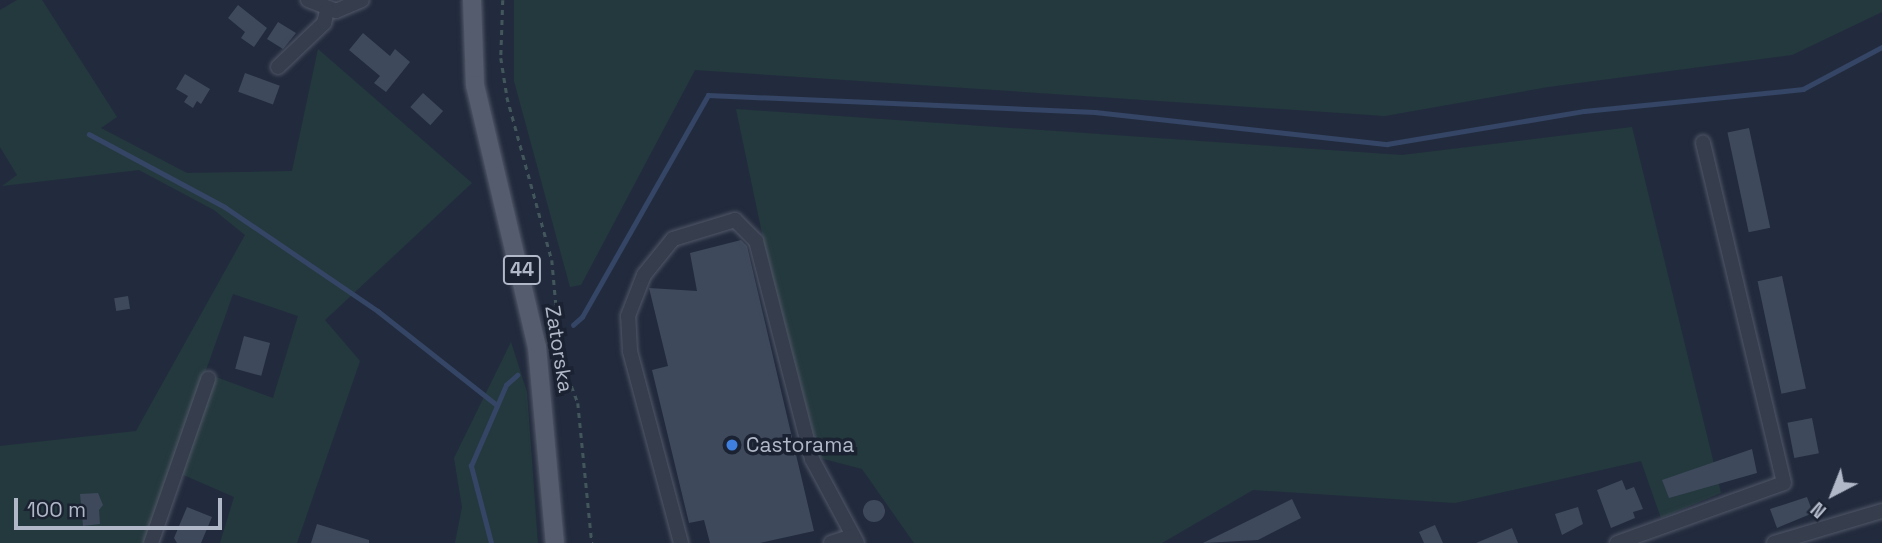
<!DOCTYPE html>
<style>
body{margin:0}
#map{position:relative;width:1882px;height:543px;overflow:hidden;background:#222b3d;font-family:"Space Grotesk",sans-serif}
div>[style]{position:absolute}
[style*='--x']{left:calc(var(--x)*1px);top:calc(var(--y)*1px);width:calc(var(--w)*1px);rotate:calc(var(--a)*1deg)}
.green>*{inset:0;background:#24393e}
.stream>*{height:4.5px;margin:-2.25px;padding:0 2.25px;transform-origin:2.25px;border-radius:2.25px;background:#354565}
.building>*{inset:0;background:#3e495c;transform-origin:0 0}
.round{border-radius:50%}
.path>*{height:2.5px;margin-top:-1.25px;transform-origin:0;background:repeating-linear-gradient(90deg,#42565b 0 5px,transparent 0 10px)}
.roads{filter:drop-shadow(0 0 2px #515868) drop-shadow(0 0 2px #515868)}
.minor>*{height:14px;margin:-7px;padding:0 7px;transform-origin:7px;border-radius:7px;background:#363e4d}
.major>*{height:18px;margin:-9px;padding:0 9px;transform-origin:9px;border-radius:9px;background:#545c6d}
.dots>*{width:19px;height:19px;translate:-50% -50%;box-sizing:border-box;border:4px solid #1b2332;border-radius:50%}
span{translate:-50% -50%;white-space:nowrap;text-align:center;line-height:1.15;-webkit-text-stroke:7px #1b2332;paint-order:stroke}
.shield-label span{padding:2px 5px;background:#1b2332;border:2px solid;border-radius:5px;-webkit-text-stroke-width:0}
.shield-label{font-size:19px;color:#b1b8c8;font-weight:700}
.street-label{font-size:21px;color:#b1b8c8}
.poi-label{font-size:21px;color:#b1b8c8}
.left{translate:0 -50%;text-align:left}
.north{position:absolute;left:1798px;top:459px;width:70px;height:70px;-webkit-text-stroke:5px #1b2332;paint-order:stroke;rotate:222deg;font-size:19px;font-weight:700;line-height:28px;text-align:center;color:#b1b8c8}
.north::after{content:'';display:block;margin:auto;width:24px;height:32px;background:#b1b8c8;clip-path:polygon(50% 0,100% 100%,50% 72%,0 100%)}
.scale{position:absolute;left:14px;top:498px;width:208px;height:32px;box-sizing:border-box;border:4px solid #b1b8c8;border-top:0;padding-left:9px;font-size:21px;line-height:24px;white-space:nowrap;color:#b1b8c8;-webkit-text-stroke:5px #1b2332;paint-order:stroke}
</style>
<div id="map">
<div class="green">
<div style="clip-path:polygon(evenodd,17px 0,42px 0,117px 117px,101px 128px,187px 173px,292px 171px,318px 49px,472px 183px,325px 320px,360px 361px,297px 543px,220px 543px,234px 497px,179px 473px,146px 543px,0 543px,0 446px,136px 431px,245px 235px,214px 210px,139px 170px,2px 186px,17px 175px,0 147px,0 10px,17px 0,233px 294px,298px 316px,273px 398px,205px 373px,233px 294px)"></div>
<div style="clip-path:polygon(514px 0,1882px 0,1882px 12px,1792px 55px,1548px 87px,1385px 116px,695px 70px,581px 285px,570px 287px,514px 81px)"></div>
<div style="clip-path:polygon(736px 109px,1402px 155px,1632px 127px,1721px 493px,1661px 518px,1641px 461px,1455px 503px,1253px 490px,1162px 543px,914px 543px,862px 469px,820px 458px,763px 238px)"></div>
<div style="clip-path:polygon(511px 342px,527px 392px,538px 543px,455px 543px,462px 507px,454px 458px)"></div>
</div>
<div class="stream">
<div style="--x:89;--y:134;--w:154;--a:28.2"></div>
<div style="--x:225;--y:207;--w:185;--a:34.2"></div>
<div style="--x:378;--y:311;--w:152;--a:38.3"></div>
<div style="--x:573;--y:325;--w:12;--a:-42"></div>
<div style="--x:582;--y:317;--w:255;--a:-60.4"></div>
<div style="--x:708;--y:95;--w:387;--a:2.5"></div>
<div style="--x:1095;--y:112;--w:294;--a:6.3"></div>
<div style="--x:1387;--y:144;--w:200;--a:-9.5"></div>
<div style="--x:1584;--y:111;--w:220;--a:-5.7"></div>
<div style="--x:1803;--y:89;--w:89;--a:-28"></div>
<div style="--x:491;--y:543;--w:80;--a:-104.6"></div>
<div style="--x:471;--y:466;--w:88;--a:-66.6"></div>
<div style="--x:506;--y:385;--w:15;--a:-42"></div>
</div>
<div class="building">
<div style="clip-path:polygon(238px 5px,267px 28px,254px 47px,241px 38px,245px 32px,228px 18px)"></div>
<div style="clip-path:polygon(278px 22px,296px 33px,283px 49px,267px 39px)"></div>
<div style="clip-path:polygon(363px 33px,390px 56px,395px 49px,410px 62px,386px 92px,374px 83px,380px 76px,349px 50px)"></div>
<div style="left:245px;top:73px;width:37px;height:20px;rotate:20deg"></div>
<div style="clip-path:polygon(185px 74px,210px 89px,201px 104px,197px 101px,193px 108px,184px 102px,188px 96px,176px 89px)"></div>
<div style="left:423px;top:93px;width:27px;height:19px;rotate:42deg"></div>
<div style="left:1749px;top:128px;width:102px;height:22px;rotate:78deg"></div>
<div style="clip-path:polygon(741px 240px,747px 246px,814px 531px,760px 543px,710px 543px,704px 520px,689px 523px,652px 370px,668px 366px,649px 288px,697px 291px,690px 253px)"></div>
<div style="left:1782px;top:276px;width:115px;height:25px;rotate:78deg"></div>
<div style="left:128px;top:296px;width:13px;height:14px;rotate:81deg"></div>
<div style="left:244px;top:336px;width:27px;height:34px;rotate:15deg"></div>
<div style="left:1812px;top:418px;width:36px;height:25px;rotate:79deg"></div>
<div style="clip-path:polygon(1752px 449px,1757px 473px,1669px 498px,1662px 480px)"></div>
<div style="clip-path:polygon(1622px 480px,1626px 490px,1634px 487px,1643px 509px,1633px 512px,1635px 518px,1611px 528px,1597px 490px)"></div>
<div style="clip-path:polygon(98px 493px,103px 505px,99px 510px,100px 524px,83px 526px,80px 494px)"></div>
<div style="clip-path:polygon(1807px 497px,1813px 513px,1777px 528px,1770px 509px)"></div>
<div style="clip-path:polygon(1292px 499px,1301px 518px,1258px 540px,1203px 543px)"></div>
<div class="round" style="left:863px;top:500px;width:22px;height:22px"></div>
<div style="clip-path:polygon(187px 507px,212px 517px,201px 543px,177px 543px,174px 538px)"></div>
<div style="clip-path:polygon(1578px 507px,1583px 524px,1562px 535px,1555px 514px)"></div>
<div style="clip-path:polygon(317px 524px,369px 540px,369px 543px,311px 543px)"></div>
<div style="clip-path:polygon(1435px 525px,1443px 543px,1424px 543px,1419px 532px)"></div>
<div style="clip-path:polygon(1512px 528px,1518px 543px,1476px 543px)"></div>
</div>
<div class="path">
<div style="--x:503;--y:0;--w:58;--a:92"></div>
<div style="--x:501;--y:58;--w:39;--a:81"></div>
<div style="--x:507;--y:97;--w:169;--a:74.6"></div>
<div style="--x:552;--y:260;--w:98;--a:84.8"></div>
<div style="--x:561;--y:358;--w:48;--a:69.3"></div>
<div style="--x:578;--y:403;--w:141;--a:84.3"></div>
</div>
<div class="roads">
<div class="minor">
<div style="--x:308;--y:0;--w:30;--a:21"></div>
<div style="--x:336;--y:11;--w:28;--a:-23"></div>
<div style="--x:278;--y:67;--w:64;--a:-43.7"></div>
<div style="--x:324;--y:23;--w:12;--a:-76"></div>
<div style="--x:151;--y:543;--w:174;--a:-70.8"></div>
<div style="--x:681;--y:543;--w:199;--a:-104.9"></div>
<div style="--x:630;--y:351;--w:35;--a:-93"></div>
<div style="--x:628;--y:316;--w:44;--a:-68.7"></div>
<div style="--x:644;--y:275;--w:46;--a:-51.1"></div>
<div style="--x:673;--y:239;--w:65;--a:-17"></div>
<div style="--x:735;--y:220;--w:30;--a:45"></div>
<div style="--x:756;--y:241;--w:225;--a:75.6"></div>
<div style="--x:812;--y:459;--w:95;--a:61.8"></div>
<div style="--x:831;--y:543;--w:23;--a:-18"></div>
<div style="--x:1617;--y:543;--w:177;--a:-19.8"></div>
<div style="--x:1784;--y:483;--w:350;--a:-103.4"></div>
<div style="--x:1774;--y:543;--w:113;--a:-16.5"></div>
</div>
<div class="major">
<div style="--x:472;--y:0;--w:85;--a:88"></div>
<div style="--x:475;--y:85;--w:269;--a:76.7"></div>
<div style="--x:537;--y:347;--w:197;--a:84.8"></div>
</div>
</div>
<div class="dots">
<div style="left:732px;top:445px;background:#3f7fe0"></div>
</div>
<div class="shield-label">
<span style="left:522px;top:270px">44</span>
</div>
<div class="street-label">
<span style="left:559px;top:349px;rotate:81deg">Zatorska</span>
</div>
<div class="poi-label">
<span class="left" style="left:746px;top:445px">Castorama</span>
</div>
<div class="north">N</div>
<div class="scale">100 m</div>
</div>
